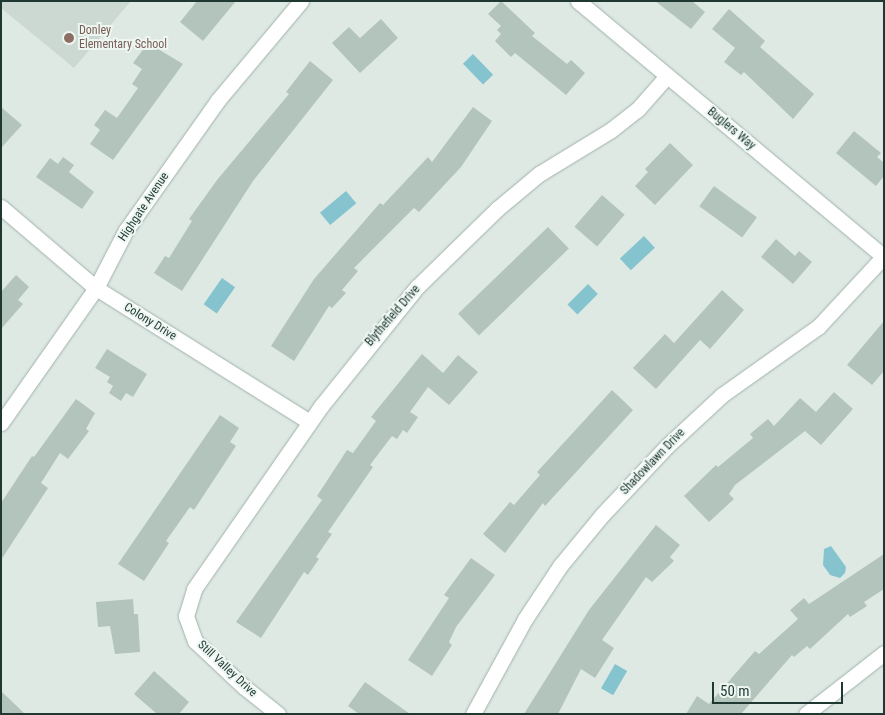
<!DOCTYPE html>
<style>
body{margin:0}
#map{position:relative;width:885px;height:715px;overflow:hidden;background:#dee9e4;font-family:"Roboto Condensed",sans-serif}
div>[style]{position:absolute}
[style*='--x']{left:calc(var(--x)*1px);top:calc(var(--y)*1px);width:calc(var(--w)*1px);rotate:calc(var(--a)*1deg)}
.built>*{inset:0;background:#ccd9d3}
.water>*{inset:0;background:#85c3cf;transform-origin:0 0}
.building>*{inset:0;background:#b3c4bd;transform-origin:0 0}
.roads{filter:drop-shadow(0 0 1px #a1b1ab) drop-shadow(0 0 1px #a1b1ab)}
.minor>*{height:15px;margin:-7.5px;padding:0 7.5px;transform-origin:7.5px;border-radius:7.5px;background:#fff}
.dots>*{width:14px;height:14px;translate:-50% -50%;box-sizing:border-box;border:2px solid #eef6f2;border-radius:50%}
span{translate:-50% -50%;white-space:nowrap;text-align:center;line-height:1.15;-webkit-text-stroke:4px #eef6f2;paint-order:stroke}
.education-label{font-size:12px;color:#785e54}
.left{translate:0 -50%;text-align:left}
.street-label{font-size:12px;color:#1f3932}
.frame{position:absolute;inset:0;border:2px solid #1f3932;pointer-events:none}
.scale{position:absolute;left:712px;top:682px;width:131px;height:22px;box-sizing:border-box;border:2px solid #1f3932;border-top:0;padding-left:6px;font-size:15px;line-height:18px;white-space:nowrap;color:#1f3932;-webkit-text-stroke:4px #eef6f2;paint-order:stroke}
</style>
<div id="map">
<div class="built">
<div style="clip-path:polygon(1px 1px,131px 1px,74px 68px,1px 8px)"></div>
</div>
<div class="water">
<div style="left:473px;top:54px;width:29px;height:14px;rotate:46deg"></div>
<div style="left:346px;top:191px;width:16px;height:34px;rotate:50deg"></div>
<div style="left:644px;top:236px;width:16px;height:33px;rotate:47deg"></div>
<div style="left:222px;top:278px;width:16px;height:32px;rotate:35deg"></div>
<div style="left:588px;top:284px;width:14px;height:29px;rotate:45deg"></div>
<div style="clip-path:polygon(831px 546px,846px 567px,845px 573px,840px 578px,830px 575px,823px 565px,824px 549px)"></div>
<div style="left:615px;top:664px;width:14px;height:28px;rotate:30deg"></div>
</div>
<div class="building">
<div style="clip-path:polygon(197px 1px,236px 1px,203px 41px,180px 22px)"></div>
<div style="clip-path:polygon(501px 1px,535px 33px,532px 36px,567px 64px,571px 60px,585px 73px,566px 95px,515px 53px,511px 57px,495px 41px,501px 34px,497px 30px,501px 26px,488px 14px)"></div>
<div style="clip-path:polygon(655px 1px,692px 1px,705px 12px,691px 29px)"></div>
<div style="clip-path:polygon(729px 9px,765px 41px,760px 47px,814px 94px,793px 119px,744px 72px,741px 75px,724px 62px,735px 48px,712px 29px)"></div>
<div style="clip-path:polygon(381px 19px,398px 38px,360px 73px,332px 43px,349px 27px,360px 38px)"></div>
<div style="clip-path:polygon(148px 43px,183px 64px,113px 160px,90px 144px,100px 130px,94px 125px,105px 110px,117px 118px,138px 88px,132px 84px,142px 69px,133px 63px)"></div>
<div style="clip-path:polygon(310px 61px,333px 80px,253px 181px,182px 291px,154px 273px,165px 256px,169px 258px,192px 221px,189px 219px,217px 180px,289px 94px,286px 92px)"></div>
<div style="clip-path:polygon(1px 107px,22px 125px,1px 148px)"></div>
<div style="clip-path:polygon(473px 107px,492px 121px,461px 167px,419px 212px,414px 208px,354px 268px,358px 271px,342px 290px,346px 293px,332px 308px,329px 306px,294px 361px,271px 346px,314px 279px,380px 203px,383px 205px,428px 157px,432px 162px)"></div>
<div style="clip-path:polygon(854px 131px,881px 153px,877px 157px,884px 163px,884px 176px,876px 186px,836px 153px)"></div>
<div style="clip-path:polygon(670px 143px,693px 165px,655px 205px,635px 186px,648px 172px,645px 169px)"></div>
<div style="clip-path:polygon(63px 157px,74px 165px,69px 172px,94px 192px,82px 209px,36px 177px,50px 158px,58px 164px)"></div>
<div style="left:714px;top:186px;width:53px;height:25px;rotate:36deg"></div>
<div style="left:602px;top:195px;width:30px;height:42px;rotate:41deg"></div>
<div style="left:548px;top:227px;width:30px;height:125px;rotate:46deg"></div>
<div style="clip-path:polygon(776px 239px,795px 256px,799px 251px,812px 262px,793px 284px,761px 257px)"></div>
<div style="clip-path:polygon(16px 275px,29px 287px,18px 300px,23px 304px,1px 329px,1px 292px)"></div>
<div style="clip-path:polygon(722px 290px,744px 310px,710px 349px,700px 340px,656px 389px,633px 368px,665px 334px,674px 343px)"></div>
<div style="clip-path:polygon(884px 321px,884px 371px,872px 385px,847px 365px)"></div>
<div style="clip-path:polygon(107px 349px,147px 374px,133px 397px,126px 393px,121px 401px,109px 393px,113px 386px,107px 382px,110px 377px,95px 368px)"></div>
<div style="clip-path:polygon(422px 354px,443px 373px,458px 355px,478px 372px,449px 405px,428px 387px,410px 412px,418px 417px,407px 433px,403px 430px,397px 439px,392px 436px,370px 465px,373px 467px,328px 532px,332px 534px,316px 557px,319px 559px,308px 575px,304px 572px,261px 638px,236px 622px,322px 500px,317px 496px,347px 450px,353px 453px,376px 421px,371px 417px)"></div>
<div style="clip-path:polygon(612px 390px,633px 410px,545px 506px,543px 503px,505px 553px,483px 534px,510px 502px,514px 505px,540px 475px,537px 472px)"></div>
<div style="clip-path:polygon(834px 392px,853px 409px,821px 445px,805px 431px,735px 485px,729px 494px,734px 499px,709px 522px,684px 496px,716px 465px,718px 467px,753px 438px,750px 434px,768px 419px,774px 426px,800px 398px,816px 412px)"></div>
<div style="clip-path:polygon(76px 399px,95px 413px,86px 429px,89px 431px,68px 459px,60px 453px,41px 483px,48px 488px,1px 560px,1px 503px,32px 456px,34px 457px)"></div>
<div style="clip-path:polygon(220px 415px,239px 428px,230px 442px,236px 446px,194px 510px,190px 507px,166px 541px,169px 543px,144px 581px,118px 564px)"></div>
<div style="clip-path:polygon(656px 525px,680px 545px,670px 557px,674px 561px,652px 582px,646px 577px,602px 640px,614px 648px,595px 678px,581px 669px,558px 714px,524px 714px,589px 610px)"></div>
<div style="clip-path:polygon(884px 554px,884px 589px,864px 602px,867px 606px,850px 617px,848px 614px,810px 649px,807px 646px,794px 657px,792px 655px,741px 714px,686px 714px,697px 696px,709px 704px,755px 651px,759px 654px,798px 619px,790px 610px,804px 598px,809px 604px)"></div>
<div style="clip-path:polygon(471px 558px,495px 575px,456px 627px,449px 642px,452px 645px,432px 676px,408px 660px,449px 598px,444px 595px)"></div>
<div style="clip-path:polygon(133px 599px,134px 614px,138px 614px,140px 652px,115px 654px,110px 626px,98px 627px,96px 602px)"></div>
<div style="clip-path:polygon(154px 671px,189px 702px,179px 714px,157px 714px,134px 694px)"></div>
<div style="clip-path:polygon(365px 682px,410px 714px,359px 714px,348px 706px)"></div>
<div style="clip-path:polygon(1px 691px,25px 714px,1px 714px)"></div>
</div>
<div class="roads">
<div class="minor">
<div style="--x:578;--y:1;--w:399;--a:39.9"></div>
<div style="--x:1;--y:207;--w:125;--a:40.5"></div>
<div style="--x:96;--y:288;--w:252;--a:32.1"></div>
<div style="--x:1;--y:423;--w:165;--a:-54.9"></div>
<div style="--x:96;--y:288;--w:65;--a:-62.7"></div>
<div style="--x:126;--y:230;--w:159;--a:-54.7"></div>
<div style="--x:218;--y:100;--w:129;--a:-50"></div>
<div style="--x:278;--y:714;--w:43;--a:-141.5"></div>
<div style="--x:244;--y:687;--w:67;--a:-136.8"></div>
<div style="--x:195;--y:641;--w:27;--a:-110"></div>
<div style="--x:186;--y:616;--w:28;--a:-73"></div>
<div style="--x:194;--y:589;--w:224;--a:-55.2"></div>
<div style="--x:322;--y:405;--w:151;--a:-51.2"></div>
<div style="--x:417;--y:287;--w:112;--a:-44.3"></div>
<div style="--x:497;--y:209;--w:55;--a:-39.8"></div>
<div style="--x:539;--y:174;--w:84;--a:-31.4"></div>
<div style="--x:611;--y:130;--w:33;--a:-38"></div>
<div style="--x:637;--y:110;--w:45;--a:-48.6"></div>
<div style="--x:473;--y:714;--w:108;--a:-61.3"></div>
<div style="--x:525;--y:619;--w:64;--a:-56.6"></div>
<div style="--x:560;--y:566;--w:66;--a:-50.5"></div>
<div style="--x:602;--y:515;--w:95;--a:-46.7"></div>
<div style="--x:667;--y:446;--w:75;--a:-42.8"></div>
<div style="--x:722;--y:395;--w:119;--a:-35.4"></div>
<div style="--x:819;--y:326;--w:96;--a:-47.1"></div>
<div style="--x:806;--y:714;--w:99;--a:-38"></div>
</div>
</div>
<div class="dots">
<div style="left:69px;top:38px;background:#8d6e63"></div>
</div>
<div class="education-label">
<span class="left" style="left:79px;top:38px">Donley<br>Elementary School</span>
</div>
<div class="street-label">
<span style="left:731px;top:129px;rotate:40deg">Buglers Way</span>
<span style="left:144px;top:207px;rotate:-56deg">Highgate Avenue</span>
<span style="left:393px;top:316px;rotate:-49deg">Blythefield Drive</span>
<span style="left:150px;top:322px;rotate:32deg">Colony Drive</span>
<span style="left:653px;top:462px;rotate:-46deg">Shadowlawn Drive</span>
<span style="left:227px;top:669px;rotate:43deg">Still Valley Drive</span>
</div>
<div class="frame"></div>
<div class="scale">50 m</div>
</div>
